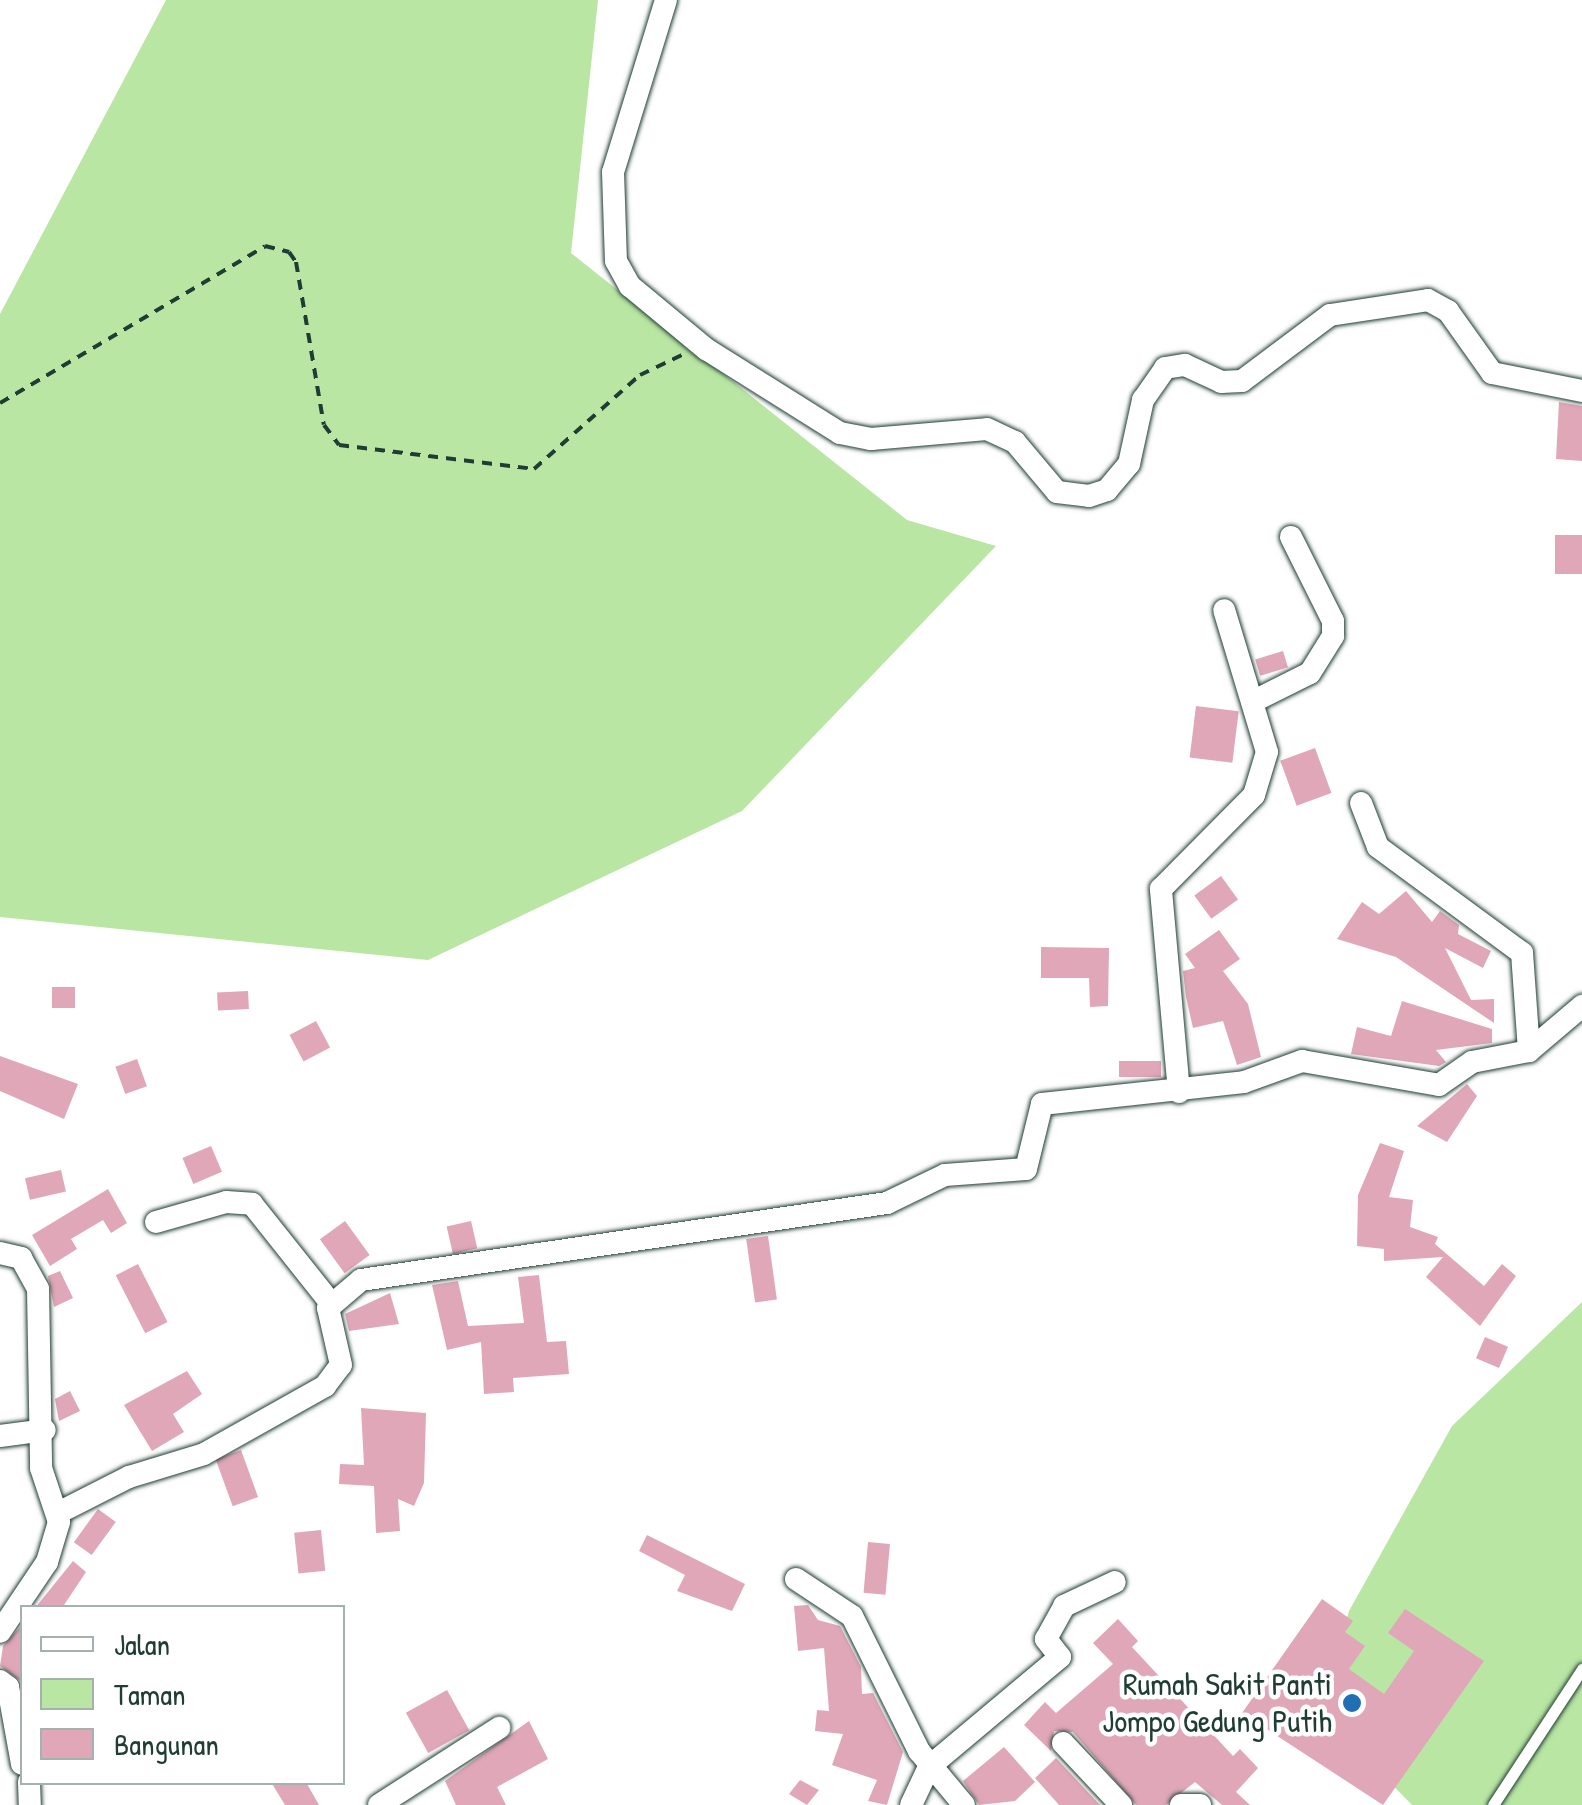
<!DOCTYPE html>
<style>
body{margin:0}
#map{position:relative;width:1582px;height:1805px;overflow:hidden;background:#fff;font-family:"Patrick Hand",sans-serif}
div>[style]{position:absolute}
[style*='--x']{left:calc(var(--x)*1px);top:calc(var(--y)*1px);width:calc(var(--w)*1px);rotate:calc(var(--a)*1deg)}
.green>*{inset:0;background:#b9e6a3}
.building>*{inset:0;background:#e0a7b8;transform-origin:0 0}
.path>*{height:4px;margin-top:-2px;transform-origin:0;background:repeating-linear-gradient(90deg,#1f3d34 0 10px,transparent 0 18px)}
.roads{filter:drop-shadow(0 0 2px #1f3d34) drop-shadow(0 0 2px #1f3d34)}
.service>*{height:11px;margin:-5.5px;padding:0 5.5px;transform-origin:5.5px;border-radius:5.5px;background:#fff}
.minor>*{height:22px;margin:-11px;padding:0 11px;transform-origin:11px;border-radius:11px;background:#fff}
.dots>*{width:28px;height:28px;translate:-50% -50%;box-sizing:border-box;border:5px solid #fff;border-radius:50%}
span{translate:-50% -50%;white-space:nowrap;text-align:center;line-height:1.15;-webkit-text-stroke:9px #fff;paint-order:stroke}
.poi-label{font-size:32px;color:#1f3d34}
.right{translate:-100% -50%;text-align:right}
.legend{position:absolute;left:20px;top:1605px;width:325px;height:180px;box-sizing:border-box;background:#fff;border:2px solid #a5b1ae;margin:0;padding:12px 18px;list-style:none;font-size:30px;color:#1f3d34}
.legend li{display:flex;align-items:center;gap:20px;height:50px}
.legend b{width:50px;border:2px solid #a5b1ae}
</style>
<div id="map">
<div class="green">
<div style="clip-path:polygon(166px 0,598px 0,571px 253px,907px 520px,996px 546px,742px 811px,428px 960px,0 917px,0 314px)"></div>
<div style="clip-path:polygon(1582px 1302px,1582px 1805px,1412px 1805px,1321px 1712px,1349px 1611px,1452px 1426px)"></div>
</div>
<div class="building">
<div style="clip-path:polygon(1559px 402px,1582px 406px,1582px 461px,1556px 459px)"></div>
<div style="left:1582px;top:535px;width:39px;height:27px;rotate:90deg"></div>
<div style="left:1283px;top:651px;width:17px;height:29px;rotate:73deg"></div>
<div style="left:1196px;top:706px;width:43px;height:52px;rotate:7deg"></div>
<div style="left:1315px;top:748px;width:48px;height:37px;rotate:70deg"></div>
<div style="left:1221px;top:876px;width:29px;height:33px;rotate:54deg"></div>
<div style="clip-path:polygon(1406px 891px,1432px 922px,1440px 911px,1459px 925px,1458px 934px,1491px 951px,1483px 968px,1445px 948px,1471px 1000px,1494px 999px,1494px 1023px,1396px 957px,1337px 939px,1362px 902px,1379px 914px)"></div>
<div style="clip-path:polygon(1219px 930px,1240px 959px,1223px 971px,1248px 1004px,1261px 1057px,1237px 1065px,1223px 1021px,1193px 1028px,1186px 997px,1183px 971px,1195px 968px,1185px 954px)"></div>
<div style="clip-path:polygon(1041px 947px,1109px 948px,1108px 1006px,1090px 1007px,1089px 978px,1041px 978px)"></div>
<div style="left:52px;top:987px;width:23px;height:21px"></div>
<div style="left:248px;top:991px;width:18px;height:31px;rotate:87deg"></div>
<div style="clip-path:polygon(1402px 1001px,1492px 1029px,1492px 1043px,1436px 1050px,1446px 1062px,1439px 1066px,1351px 1054px,1357px 1027px,1391px 1036px)"></div>
<div style="left:316px;top:1021px;width:30px;height:30px;rotate:62deg"></div>
<div style="clip-path:polygon(0 1056px,78px 1084px,64px 1119px,0 1091px)"></div>
<div style="left:137px;top:1059px;width:29px;height:23px;rotate:70deg"></div>
<div style="left:1119px;top:1061px;width:42px;height:16px"></div>
<div style="clip-path:polygon(1467px 1084px,1477px 1096px,1447px 1142px,1417px 1126px)"></div>
<div style="clip-path:polygon(1380px 1143px,1404px 1151px,1389px 1197px,1413px 1200px,1410px 1227px,1438px 1237px,1435px 1244px,1484px 1286px,1502px 1264px,1516px 1276px,1480px 1326px,1426px 1277px,1443px 1257px,1384px 1261px,1384px 1249px,1357px 1246px,1358px 1195px)"></div>
<div style="left:211px;top:1146px;width:28px;height:31px;rotate:67deg"></div>
<div style="left:61px;top:1170px;width:22px;height:37px;rotate:77deg"></div>
<div style="clip-path:polygon(108px 1189px,127px 1223px,111px 1233px,103px 1220px,71px 1239px,77px 1249px,50px 1266px,32px 1235px)"></div>
<div style="left:345px;top:1221px;width:42px;height:31px;rotate:54deg"></div>
<div style="left:471px;top:1221px;width:28px;height:25px;rotate:77deg"></div>
<div style="left:768px;top:1236px;width:64px;height:22px;rotate:82deg"></div>
<div style="left:138px;top:1264px;width:65px;height:25px;rotate:63deg"></div>
<div style="clip-path:polygon(60px 1271px,73px 1298px,54px 1307px,48px 1276px)"></div>
<div style="clip-path:polygon(539px 1275px,547px 1342px,566px 1341px,569px 1374px,513px 1378px,514px 1392px,484px 1394px,481px 1342px,447px 1350px,432px 1285px,458px 1281px,468px 1326px,524px 1323px,518px 1277px)"></div>
<div style="clip-path:polygon(390px 1293px,399px 1324px,349px 1331px,345px 1314px)"></div>
<div style="left:1485px;top:1337px;width:25px;height:23px;rotate:23deg"></div>
<div style="clip-path:polygon(187px 1371px,202px 1394px,173px 1414px,184px 1432px,152px 1451px,124px 1405px)"></div>
<div style="clip-path:polygon(70px 1391px,80px 1411px,59px 1421px,55px 1399px)"></div>
<div style="clip-path:polygon(361px 1408px,426px 1413px,424px 1483px,414px 1506px,398px 1499px,400px 1531px,376px 1533px,374px 1486px,339px 1484px,340px 1464px,364px 1465px)"></div>
<div style="left:241px;top:1450px;width:50px;height:27px;rotate:70deg"></div>
<div style="left:98px;top:1509px;width:22px;height:41px;rotate:36deg"></div>
<div style="left:321px;top:1530px;width:41px;height:27px;rotate:84deg"></div>
<div style="clip-path:polygon(647px 1535px,745px 1584px,732px 1611px,677px 1591px,685px 1575px,639px 1551px)"></div>
<div style="left:868px;top:1542px;width:22px;height:51px;rotate:5deg"></div>
<div style="clip-path:polygon(73px 1561px,86px 1572px,62px 1608px,35px 1608px)"></div>
<div style="clip-path:polygon(1322px 1599px,1353px 1621px,1345px 1632px,1365px 1646px,1349px 1669px,1384px 1694px,1414px 1651px,1388px 1633px,1405px 1609px,1484px 1661px,1383px 1805px,1242px 1713px)"></div>
<div style="clip-path:polygon(808px 1605px,818px 1620px,840px 1626px,861px 1667px,862px 1694px,873px 1693px,903px 1752px,887px 1805px,868px 1801px,877px 1780px,832px 1765px,843px 1734px,815px 1731px,817px 1710px,829px 1711px,824px 1648px,798px 1651px,794px 1606px)"></div>
<div style="clip-path:polygon(1118px 1619px,1138px 1641px,1132px 1647px,1184px 1703px,1233px 1756px,1240px 1749px,1258px 1768px,1236px 1792px,1250px 1805px,1222px 1805px,1195px 1782px,1166px 1805px,1136px 1805px,1073px 1732px,1054px 1731px,1051px 1751px,1024px 1725px,1045px 1702px,1056px 1713px,1113px 1664px,1093px 1643px)"></div>
<div style="clip-path:polygon(22px 1625px,22px 1682px,0 1666px,3px 1646px)"></div>
<div style="left:447px;top:1690px;width:46px;height:47px;rotate:61deg"></div>
<div style="clip-path:polygon(529px 1721px,548px 1759px,497px 1787px,506px 1805px,456px 1805px,445px 1781px)"></div>
<div style="clip-path:polygon(1004px 1747px,1035px 1782px,1015px 1801px,979px 1805px,963px 1781px)"></div>
<div style="clip-path:polygon(1056px 1758px,1100px 1805px,1059px 1805px,1035px 1778px)"></div>
<div style="clip-path:polygon(800px 1780px,819px 1790px,807px 1805px,789px 1794px)"></div>
<div style="clip-path:polygon(271px 1782px,306px 1782px,319px 1805px,285px 1805px)"></div>
</div>
<div class="path">
<div style="--x:0;--y:403;--w:308;--a:-30.6"></div>
<div style="--x:265;--y:246;--w:25;--a:14"></div>
<div style="--x:289;--y:252;--w:12;--a:55"></div>
<div style="--x:296;--y:262;--w:165;--a:80.3"></div>
<div style="--x:324;--y:425;--w:25;--a:53"></div>
<div style="--x:339;--y:445;--w:196;--a:7"></div>
<div style="--x:534;--y:469;--w:142;--a:-41.6"></div>
<div style="--x:640;--y:375;--w:47;--a:-25.5"></div>
</div>
<div class="roads">
<div class="service">
<div style="--x:1493;--y:1805;--w:163;--a:-56.8"></div>
</div>
<div class="minor">
<div style="--x:666;--y:0;--w:180;--a:107.1"></div>
<div style="--x:613;--y:172;--w:89;--a:88.1"></div>
<div style="--x:616;--y:261;--w:29;--a:61"></div>
<div style="--x:630;--y:286;--w:99;--a:39.7"></div>
<div style="--x:706;--y:349;--w:158;--a:32.1"></div>
<div style="--x:840;--y:433;--w:32;--a:11"></div>
<div style="--x:871;--y:439;--w:116;--a:-4.9"></div>
<div style="--x:987;--y:429;--w:31;--a:25"></div>
<div style="--x:1015;--y:442;--w:65;--a:50"></div>
<div style="--x:1057;--y:492;--w:32;--a:7"></div>
<div style="--x:1089;--y:496;--w:19;--a:-18"></div>
<div style="--x:1107;--y:490;--w:34;--a:-50"></div>
<div style="--x:1129;--y:464;--w:66;--a:-77.7"></div>
<div style="--x:1143;--y:400;--w:39;--a:-55"></div>
<div style="--x:1165;--y:368;--w:20;--a:-9"></div>
<div style="--x:1185;--y:365;--w:40;--a:25"></div>
<div style="--x:1221;--y:382;--w:21;--a:-3"></div>
<div style="--x:1242;--y:381;--w:110;--a:-36.9"></div>
<div style="--x:1330;--y:315;--w:99;--a:-8.7"></div>
<div style="--x:1428;--y:300;--w:23;--a:29"></div>
<div style="--x:1448;--y:311;--w:76;--a:54.6"></div>
<div style="--x:1492;--y:373;--w:92;--a:11.3"></div>
<div style="--x:1256;--y:700;--w:60;--a:-26.6"></div>
<div style="--x:1310;--y:673;--w:44;--a:-58.1"></div>
<div style="--x:1333;--y:636;--w:15;--a:-90"></div>
<div style="--x:1333;--y:621;--w:94;--a:-116.6"></div>
<div style="--x:1361;--y:803;--w:47;--a:68.9"></div>
<div style="--x:1378;--y:847;--w:179;--a:36.4"></div>
<div style="--x:1522;--y:953;--w:98;--a:85.9"></div>
<div style="--x:1179;--y:1092;--w:204;--a:-95.1"></div>
<div style="--x:1161;--y:889;--w:132;--a:-45.3"></div>
<div style="--x:1254;--y:795;--w:45;--a:-73.2"></div>
<div style="--x:1267;--y:752;--w:148;--a:-106.8"></div>
<div style="--x:156;--y:1222;--w:73;--a:-15.9"></div>
<div style="--x:226;--y:1202;--w:26;--a:4"></div>
<div style="--x:252;--y:1204;--w:125;--a:51.5"></div>
<div style="--x:0;--y:1253;--w:22;--a:13"></div>
<div style="--x:21;--y:1258;--w:35;--a:61"></div>
<div style="--x:38;--y:1289;--w:179;--a:89"></div>
<div style="--x:41;--y:1468;--w:57;--a:71.6"></div>
<div style="--x:59;--y:1522;--w:42;--a:106.7"></div>
<div style="--x:47;--y:1562;--w:84;--a:123.9"></div>
<div style="--x:0;--y:1436;--w:45;--a:-7.6"></div>
<div style="--x:58;--y:1513;--w:80;--a:-26.9"></div>
<div style="--x:129;--y:1477;--w:78;--a:-17"></div>
<div style="--x:204;--y:1454;--w:139;--a:-29.3"></div>
<div style="--x:325;--y:1386;--w:26;--a:-53"></div>
<div style="--x:341;--y:1365;--w:58;--a:-102.8"></div>
<div style="--x:328;--y:1308;--w:43;--a:-40.3"></div>
<div style="--x:361;--y:1280;--w:532;--a:-8.33"></div>
<div style="--x:887;--y:1203;--w:64;--a:-25.8"></div>
<div style="--x:945;--y:1175;--w:81;--a:-4.2"></div>
<div style="--x:1026;--y:1169;--w:67;--a:-76.2"></div>
<div style="--x:1042;--y:1104;--w:203;--a:-6.2"></div>
<div style="--x:1244;--y:1082;--w:62;--a:-19.9"></div>
<div style="--x:1302;--y:1061;--w:139;--a:9.9"></div>
<div style="--x:1439;--y:1085;--w:40;--a:-34.9"></div>
<div style="--x:1472;--y:1062;--w:58;--a:-10.9"></div>
<div style="--x:1529;--y:1051;--w:70;--a:-40.3"></div>
<div style="--x:796;--y:1579;--w:67;--a:33.5"></div>
<div style="--x:852;--y:1616;--w:151;--a:63.6"></div>
<div style="--x:919;--y:1751;--w:70;--a:50.2"></div>
<div style="--x:0;--y:1681;--w:10;--a:37"></div>
<div style="--x:8;--y:1687;--w:78;--a:79.7"></div>
<div style="--x:1063;--y:1743;--w:85;--a:46.9"></div>
<div style="--x:29;--y:1782;--w:23;--a:88"></div>
<div style="--x:379;--y:1805;--w:143;--a:-32.7"></div>
<div style="--x:911;--y:1805;--w:42;--a:-64.7"></div>
<div style="--x:929;--y:1767;--w:171;--a:-40"></div>
<div style="--x:1060;--y:1657;--w:23;--a:-128"></div>
<div style="--x:1046;--y:1639;--w:38;--a:-61"></div>
<div style="--x:1064;--y:1606;--w:56;--a:-25.2"></div>
<div style="--x:1181;--y:1805;--w:19;--a:0"></div>
</div>
</div>
<div class="dots">
<div style="left:1352px;top:1703px;background:#1f6fb2"></div>
</div>
<div class="poi-label">
<span class="right" style="left:1332px;top:1703px">Rumah Sakit Panti<br>Jompo Gedung Putih</span>
</div>
<ul class="legend">
<li><b style="height:12px;background:#fff"></b>Jalan</li>
<li><b style="height:28px;background:#b9e6a3"></b>Taman</li>
<li><b style="height:28px;background:#e0a7b8"></b>Bangunan</li>
</ul>
</div>
